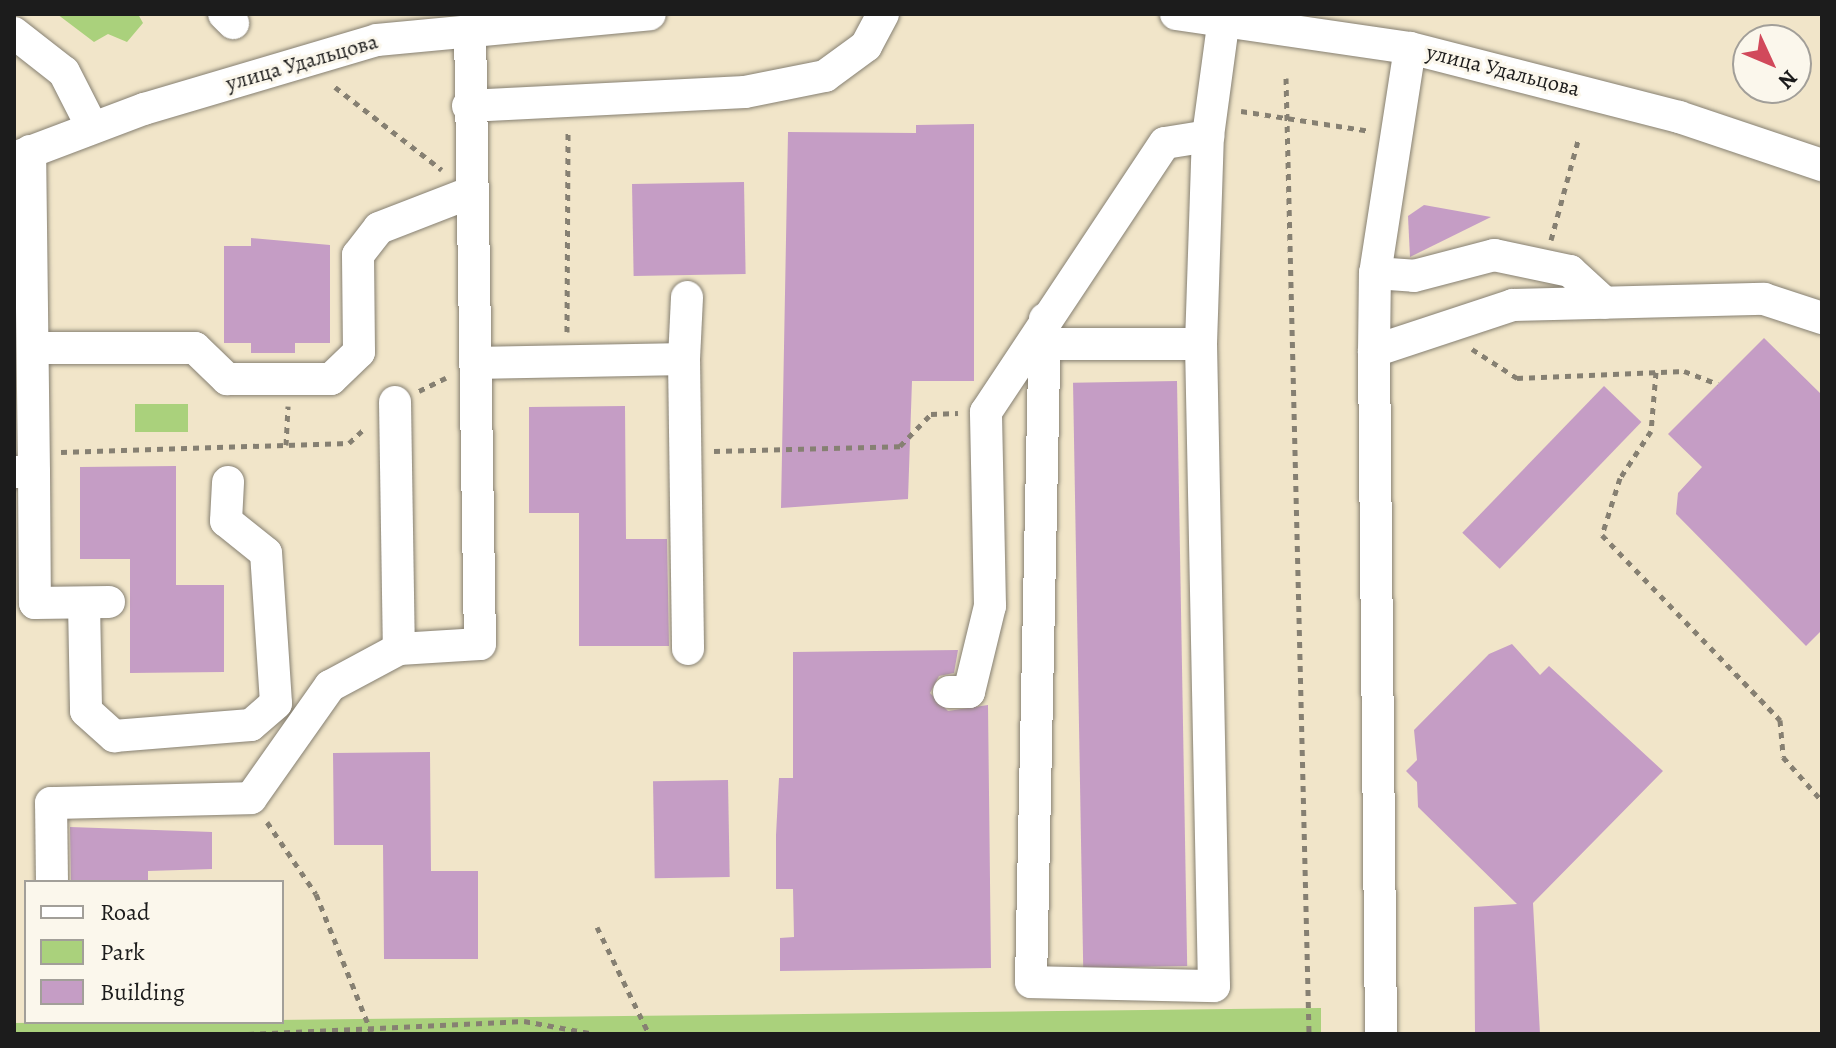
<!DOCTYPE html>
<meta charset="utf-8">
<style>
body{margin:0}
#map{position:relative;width:1836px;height:1048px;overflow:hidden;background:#f1e5c9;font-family:Alegreya,serif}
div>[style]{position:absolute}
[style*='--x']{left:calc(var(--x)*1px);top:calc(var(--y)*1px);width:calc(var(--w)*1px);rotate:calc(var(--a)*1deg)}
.green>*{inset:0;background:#aad17c;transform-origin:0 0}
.building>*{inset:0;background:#c59dc5;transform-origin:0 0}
.path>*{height:5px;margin-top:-2.5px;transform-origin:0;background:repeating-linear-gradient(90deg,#868072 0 6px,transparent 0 12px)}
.roads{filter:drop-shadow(0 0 2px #868072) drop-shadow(0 0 2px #868072)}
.minor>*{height:32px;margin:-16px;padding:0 16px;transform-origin:16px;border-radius:16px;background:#fff}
span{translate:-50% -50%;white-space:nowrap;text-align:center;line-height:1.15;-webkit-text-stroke:6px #fbf7ec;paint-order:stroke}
.street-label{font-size:22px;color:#1c1c1c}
.frame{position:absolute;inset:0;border:16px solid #1c1c1c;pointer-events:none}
.legend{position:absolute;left:24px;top:880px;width:260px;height:144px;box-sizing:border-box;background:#fbf7ec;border:2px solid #a29f99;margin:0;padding:10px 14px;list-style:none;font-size:24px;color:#1c1c1c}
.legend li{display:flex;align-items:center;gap:16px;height:40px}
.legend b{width:40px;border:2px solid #a29f99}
.north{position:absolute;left:1732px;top:24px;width:80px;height:80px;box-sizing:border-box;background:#fbf7ec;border:2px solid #a29f99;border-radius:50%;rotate:134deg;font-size:22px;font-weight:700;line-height:32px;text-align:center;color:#1c1c1c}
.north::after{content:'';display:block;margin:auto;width:28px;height:36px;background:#d1495b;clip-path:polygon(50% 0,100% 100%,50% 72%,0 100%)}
</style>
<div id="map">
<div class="green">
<div style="clip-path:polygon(57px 14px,138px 14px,143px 23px,127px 42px,108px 34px,94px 42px)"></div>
<div style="left:188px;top:404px;width:28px;height:53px;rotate:90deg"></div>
<div style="clip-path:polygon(1321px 1008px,1321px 1034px,14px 1034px,14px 1023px)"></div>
</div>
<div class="building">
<div style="clip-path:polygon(974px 124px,974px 381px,912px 381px,908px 499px,781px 508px,788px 132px,916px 133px,916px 125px)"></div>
<div style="left:744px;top:182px;width:92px;height:112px;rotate:89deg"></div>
<div style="clip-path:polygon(1424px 205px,1491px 217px,1410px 257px,1408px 216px)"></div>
<div style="clip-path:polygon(251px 238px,330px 245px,330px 343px,295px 343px,295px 353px,251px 353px,251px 343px,224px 343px,224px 246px,251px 246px)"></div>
<div style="clip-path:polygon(1764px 338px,1822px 395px,1822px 630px,1806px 646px,1676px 514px,1678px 493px,1702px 467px,1668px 434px)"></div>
<div style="left:1177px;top:381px;width:585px;height:104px;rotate:89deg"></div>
<div style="left:1604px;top:386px;width:52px;height:204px;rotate:44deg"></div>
<div style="clip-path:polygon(625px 406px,626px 539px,667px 539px,669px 646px,579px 646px,579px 513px,529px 513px,529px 407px)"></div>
<div style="clip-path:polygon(176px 466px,176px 585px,224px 585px,224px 672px,130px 673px,130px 559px,80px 559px,80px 467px)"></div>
<div style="clip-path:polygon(1512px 644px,1540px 675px,1549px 666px,1663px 771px,1533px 903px,1540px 1034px,1475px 1034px,1474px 907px,1517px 904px,1418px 807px,1417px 782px,1406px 771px,1417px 760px,1414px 730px,1489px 654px)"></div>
<div style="clip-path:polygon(958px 650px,954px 673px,939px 676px,930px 693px,948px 711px,988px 705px,991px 968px,780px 971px,780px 938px,794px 937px,793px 889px,776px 889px,776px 835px,779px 778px,793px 778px,793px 652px)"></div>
<div style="clip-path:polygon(430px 752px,431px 871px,478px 871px,478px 959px,384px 959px,383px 845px,334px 845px,333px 753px)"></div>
<div style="left:728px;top:780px;width:97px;height:75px;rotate:89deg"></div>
<div style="clip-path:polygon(70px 827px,212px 832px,212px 869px,148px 871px,148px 882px,71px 882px)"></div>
</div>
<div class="path">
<div style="--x:1286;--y:78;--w:956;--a:88.62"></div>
<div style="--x:335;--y:87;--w:135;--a:37.8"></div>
<div style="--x:1241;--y:111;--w:131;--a:8.8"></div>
<div style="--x:1551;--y:240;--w:107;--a:-74.8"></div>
<div style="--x:567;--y:332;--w:202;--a:-89.7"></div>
<div style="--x:1472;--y:349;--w:54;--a:32.8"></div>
<div style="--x:1517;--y:378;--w:167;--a:-2.4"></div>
<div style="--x:1684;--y:371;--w:36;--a:21"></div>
<div style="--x:1656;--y:372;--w:59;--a:94.8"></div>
<div style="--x:1651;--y:431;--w:56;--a:123.4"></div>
<div style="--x:1620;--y:478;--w:60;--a:107.5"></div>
<div style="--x:1602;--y:535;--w:257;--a:46.1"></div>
<div style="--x:1780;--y:720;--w:37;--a:85"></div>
<div style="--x:1783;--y:757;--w:59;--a:48.4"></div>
<div style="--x:419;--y:391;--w:30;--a:-26"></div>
<div style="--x:286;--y:445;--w:39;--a:-87"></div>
<div style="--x:714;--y:451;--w:186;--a:-1.5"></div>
<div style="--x:900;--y:446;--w:45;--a:-45.9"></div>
<div style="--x:931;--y:414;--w:27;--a:-2"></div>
<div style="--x:61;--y:452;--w:288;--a:-1.8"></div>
<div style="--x:349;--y:443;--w:22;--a:-43"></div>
<div style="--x:267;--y:822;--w:87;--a:55.8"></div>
<div style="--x:316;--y:894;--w:151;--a:68.2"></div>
<div style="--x:597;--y:927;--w:119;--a:64.1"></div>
<div style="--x:248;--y:1034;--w:276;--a:-2.7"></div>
<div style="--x:524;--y:1021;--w:72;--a:10.4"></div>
</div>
<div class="roads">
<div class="minor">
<div style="--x:224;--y:14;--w:13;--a:45"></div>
<div style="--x:1176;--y:14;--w:236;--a:8.3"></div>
<div style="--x:1410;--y:48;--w:278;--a:14.4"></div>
<div style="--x:1679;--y:117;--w:151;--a:18.6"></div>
<div style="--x:14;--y:33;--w:63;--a:38"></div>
<div style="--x:64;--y:72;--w:62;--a:63"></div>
<div style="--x:1410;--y:48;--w:228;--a:98.8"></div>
<div style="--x:1375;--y:273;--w:39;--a:4"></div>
<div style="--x:1414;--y:276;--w:83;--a:-14.7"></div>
<div style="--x:1494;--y:255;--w:78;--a:11.9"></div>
<div style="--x:1570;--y:271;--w:47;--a:42.4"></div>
<div style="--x:468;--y:106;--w:277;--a:-2.9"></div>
<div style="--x:745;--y:92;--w:82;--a:-11.3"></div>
<div style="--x:825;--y:76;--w:51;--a:-36.2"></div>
<div style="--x:866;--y:46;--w:36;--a:-62"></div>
<div style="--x:14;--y:158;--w:139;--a:-20.7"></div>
<div style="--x:144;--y:109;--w:243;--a:-16.5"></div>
<div style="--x:377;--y:40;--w:274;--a:-5.4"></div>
<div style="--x:1045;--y:319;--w:663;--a:91.21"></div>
<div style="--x:1031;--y:982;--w:183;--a:1.3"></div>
<div style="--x:1214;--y:986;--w:642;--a:-91.16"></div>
<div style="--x:1201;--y:344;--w:208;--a:-88.1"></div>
<div style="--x:1208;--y:136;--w:119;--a:-82.3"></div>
<div style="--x:1045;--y:344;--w:156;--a:0"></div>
<div style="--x:33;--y:348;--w:162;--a:0"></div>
<div style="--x:195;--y:348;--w:45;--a:44.1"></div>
<div style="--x:227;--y:379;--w:104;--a:0"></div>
<div style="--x:331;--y:379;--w:39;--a:-44"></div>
<div style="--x:359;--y:352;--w:97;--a:-90.6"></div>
<div style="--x:358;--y:255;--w:34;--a:-52"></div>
<div style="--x:379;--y:228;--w:100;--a:-21.2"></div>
<div style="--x:1374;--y:351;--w:78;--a:-89.3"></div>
<div style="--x:684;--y:359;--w:62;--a:-87.2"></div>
<div style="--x:476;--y:363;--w:208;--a:-1.1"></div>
<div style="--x:684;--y:359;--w:290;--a:89.2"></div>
<div style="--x:395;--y:402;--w:247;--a:89.1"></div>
<div style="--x:14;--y:472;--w:20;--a:0"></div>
<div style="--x:34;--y:472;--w:321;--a:-90.7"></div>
<div style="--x:34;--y:472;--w:131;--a:89.6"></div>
<div style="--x:35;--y:603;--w:74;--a:-0.8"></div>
<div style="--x:84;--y:603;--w:108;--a:88.9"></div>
<div style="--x:86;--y:711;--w:38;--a:42"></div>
<div style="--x:114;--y:736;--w:137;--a:-4.6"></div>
<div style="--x:251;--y:725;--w:33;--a:-41"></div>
<div style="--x:276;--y:703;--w:150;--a:-93.8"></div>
<div style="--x:266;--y:553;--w:51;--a:-141.3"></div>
<div style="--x:226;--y:521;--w:39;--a:-87"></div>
<div style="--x:949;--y:692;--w:20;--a:0"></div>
<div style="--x:969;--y:692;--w:89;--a:-76.3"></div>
<div style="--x:990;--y:606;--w:194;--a:-91.2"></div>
<div style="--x:986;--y:412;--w:323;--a:-56.4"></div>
<div style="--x:1165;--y:143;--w:44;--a:-9.2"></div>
<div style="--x:52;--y:882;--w:79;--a:-90.7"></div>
<div style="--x:51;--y:803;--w:200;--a:-1.4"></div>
<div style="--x:251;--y:798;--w:137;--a:-54.8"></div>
<div style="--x:330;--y:686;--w:78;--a:-28.2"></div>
<div style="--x:399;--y:649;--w:81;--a:-3.5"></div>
<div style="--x:480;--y:644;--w:614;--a:-90.93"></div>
<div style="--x:1381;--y:1034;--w:683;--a:-90.59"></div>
<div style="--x:1374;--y:351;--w:146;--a:-18.3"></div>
<div style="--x:1513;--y:305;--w:251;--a:-1.4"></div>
<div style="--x:1764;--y:299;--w:61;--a:18.1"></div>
</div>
</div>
<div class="street-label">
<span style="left:302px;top:63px;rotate:-16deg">улица Удальцова</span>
<span style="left:1503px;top:71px;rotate:14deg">улица Удальцова</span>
</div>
<div class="frame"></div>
<ul class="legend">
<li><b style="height:10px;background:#fff"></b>Road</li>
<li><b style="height:22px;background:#aad17c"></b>Park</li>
<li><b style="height:22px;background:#c59dc5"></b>Building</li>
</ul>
<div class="north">N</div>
</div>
